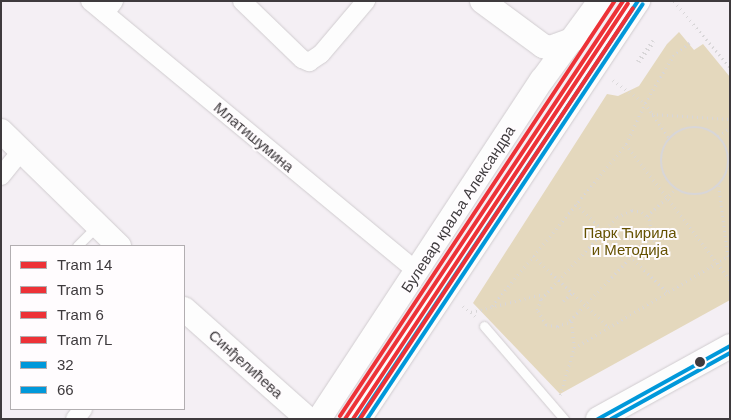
<!DOCTYPE html>
<meta charset="utf-8">
<style>
body{margin:0}
#map{position:relative;width:731px;height:420px;overflow:hidden;background:#f4eff4;font-family:Arial,sans-serif}
div>[style]{position:absolute}
[style*='--x']{left:calc(var(--x)*1px);top:calc(var(--y)*1px);width:calc(var(--w)*1px);rotate:calc(var(--a)*1deg)}
.green>*{inset:0;background:#e4d8bd}
.path>*{height:2.5px;margin-top:-1.25px;transform-origin:0;background:repeating-linear-gradient(90deg,#d8d6d8 0 1px,transparent 0 5px)}
.path>.ring{margin:-1.25px;padding:0;box-sizing:content-box;background:none;border:2.5px solid #d8d6d8;border-radius:50%}
.roads{filter:drop-shadow(0 0 1px #d0cccf) drop-shadow(0 0 1px #d0cccf)}
.lane>*{height:9px;margin:-4.5px;padding:0 4.5px;transform-origin:4.5px;border-radius:4.5px;background:#fdfdfd}
.street>*{height:18px;margin:-9px;padding:0 9px;transform-origin:9px;border-radius:9px;background:#fdfdfd}
.secondary>*{height:24px;margin:-12px;padding:0 12px;transform-origin:12px;border-radius:12px;background:#fdfdfd}
.bus-1>*{height:4px;margin:-2px;padding:0 2px;transform-origin:2px;border-radius:2px;background:#0098da}
.bus-2>*{height:4px;margin:-2px;padding:0 2px;transform-origin:2px;border-radius:2px;background:#0098da}
.tram-1>*{height:4px;margin:-2px;padding:0 2px;transform-origin:2px;border-radius:2px;background:#ed3237}
.tram-2>*{height:4px;margin:-2px;padding:0 2px;transform-origin:2px;border-radius:2px;background:#ed3237}
.tram-3>*{height:4px;margin:-2px;padding:0 2px;transform-origin:2px;border-radius:2px;background:#ed3237}
.tram-4>*{height:4px;margin:-2px;padding:0 2px;transform-origin:2px;border-radius:2px;background:#ed3237}
.dots>*{width:14px;height:14px;translate:-50% -50%;box-sizing:border-box;border:2px solid #fffcfe;border-radius:50%}
span{translate:-50% -50%;white-space:nowrap;text-align:center;line-height:1.15;-webkit-text-stroke:4px #fffcfe;paint-order:stroke}
.street-label{font-size:15px;color:#3e3a3d}
.park-label{font-size:15px;color:#655101}
.frame{position:absolute;inset:0;border:2px solid #3e3a3d;pointer-events:none}
.legend{position:absolute;left:10px;top:245px;width:175px;height:165px;box-sizing:border-box;background:#fffcfe;border:1px solid #b2aeb1;margin:0;padding:6px 9px;list-style:none;font-size:15px;color:#3e3a3d}
.legend li{display:flex;align-items:center;gap:10px;height:25px}
.legend b{width:25px;border:1px solid #b2aeb1}
</style>
<div id="map">
<div class="green">
<div style="clip-path:polygon(679px 32px,694px 50px,703px 44px,730px 77px,730px 300px,560px 394px,473px 303px,607px 94px,618px 96px,639px 86px,667px 44px)"></div>
</div>
<div class="path">
<div style="--x:674;--y:1;--w:87;--a:49.7"></div>
<div style="--x:637;--y:61;--w:26;--a:-53"></div>
<div style="--x:639;--y:62;--w:25;--a:-53"></div>
<div style="--x:613;--y:80;--w:39;--a:36"></div>
<div style="--x:645;--y:103;--w:44;--a:55.2"></div>
<div style="--x:652;--y:114;--w:78;--a:3.7"></div>
<div class="ring" style="left:661px;top:127px;width:65.5px;height:65.5px"></div>
<div style="--x:718;--y:136;--w:14;--a:-34"></div>
<div style="--x:626;--y:144;--w:171;--a:52.6"></div>
<div style="--x:719;--y:186;--w:71;--a:82.7"></div>
<div style="--x:576;--y:204;--w:127;--a:44"></div>
<div style="--x:632;--y:210;--w:10;--a:11"></div>
<div style="--x:642;--y:212;--w:11;--a:45"></div>
<div style="--x:650;--y:220;--w:11;--a:85"></div>
<div style="--x:651;--y:231;--w:11;--a:112"></div>
<div style="--x:647;--y:241;--w:114;--a:133.9"></div>
<div style="--x:568;--y:323;--w:12;--a:160"></div>
<div style="--x:557;--y:327;--w:11;--a:-170"></div>
<div style="--x:546;--y:325;--w:17;--a:-121"></div>
<div style="--x:537;--y:310;--w:12;--a:-70"></div>
<div style="--x:541;--y:299;--w:112;--a:-47.2"></div>
<div style="--x:617;--y:217;--w:17;--a:-25"></div>
<div style="--x:647;--y:216;--w:40;--a:-43"></div>
<div style="--x:650;--y:237;--w:30;--a:41"></div>
<div style="--x:533;--y:256;--w:104;--a:43.1"></div>
<div style="--x:563;--y:301;--w:12;--a:-42"></div>
<div style="--x:463;--y:306;--w:17;--a:40"></div>
<div style="--x:492;--y:306;--w:210;--a:-50.4"></div>
<div style="--x:626;--y:144;--w:45;--a:-65.1"></div>
<div style="--x:645;--y:103;--w:55;--a:-59.2"></div>
<div style="--x:673;--y:56;--w:21;--a:-39"></div>
<div style="--x:471;--y:312;--w:74;--a:-14"></div>
<div style="--x:574;--y:348;--w:182;--a:-30.8"></div>
<div style="--x:560;--y:395;--w:49;--a:-73.4"></div>
<div style="--x:574;--y:348;--w:28;--a:-96"></div>
</div>
<div class="roads">
<div class="lane">
<div style="--x:77;--y:246;--w:28;--a:-45"></div>
<div style="--x:484;--y:326;--w:123;--a:49.3"></div>
</div>
<div class="street">
<div style="--x:90;--y:1;--w:425;--a:39.6"></div>
<div style="--x:242;--y:1;--w:83;--a:44"></div>
<div style="--x:302;--y:59;--w:8;--a:23"></div>
<div style="--x:309;--y:62;--w:14;--a:-34"></div>
<div style="--x:321;--y:54;--w:70;--a:-49.7"></div>
<div style="--x:105;--y:13;--w:15;--a:-53"></div>
<div style="--x:1;--y:176;--w:33;--a:-51"></div>
<div style="--x:75;--y:419;--w:13;--a:-51"></div>
</div>
<div class="secondary">
<div style="--x:482;--y:1;--w:76;--a:36.4"></div>
<div style="--x:543;--y:46;--w:7;--a:16"></div>
<div style="--x:550;--y:48;--w:27;--a:-20"></div>
<div style="--x:1;--y:131;--w:165;--a:44.3"></div>
<div style="--x:184;--y:309;--w:166;--a:41.6"></div>
<div style="--x:319;--y:419;--w:406;--a:-56.7"></div>
<div style="--x:542;--y:80;--w:98;--a:-53.7"></div>
<div style="--x:359;--y:419;--w:503;--a:-56.28"></div>
<div style="--x:598;--y:419;--w:151;--a:-28.9"></div>
</div>
</div>
<div class="bus-1">
<div style="--x:359;--y:419;--w:503;--a:-56.28"></div>
<div style="--x:598;--y:419;--w:151;--a:-28.9"></div>
</div>
<div class="bus-2">
<div style="--x:367;--y:419;--w:498;--a:-56.4"></div>
<div style="--x:611;--y:419;--w:136;--a:-29"></div>
</div>
<div class="tram-1">
<div style="--x:345;--y:419;--w:502;--a:-56.37"></div>
</div>
<div class="tram-2">
<div style="--x:353;--y:419;--w:498;--a:-56.5"></div>
</div>
<div class="tram-3">
<div style="--x:340;--y:416;--w:498;--a:-56.5"></div>
</div>
<div class="tram-4">
<div style="--x:360;--y:419;--w:493;--a:-56.4"></div>
</div>
<div class="dots">
<div style="left:700px;top:362px;background:#3e3a3d"></div>
</div>
<div class="street-label">
<span style="left:254px;top:137px;rotate:40deg">Млатишумина</span>
<span style="left:458px;top:209px;rotate:-57deg">Булевар краља Александра</span>
<span style="left:246px;top:364px;rotate:42deg">Синђелићева</span>
</div>
<div class="park-label">
<span style="left:630px;top:241px">Парк Ћирила<br>и Методија</span>
</div>
<div class="frame"></div>
<ul class="legend">
<li><b style="height:6px;background:#ed3237"></b>Tram 14</li>
<li><b style="height:6px;background:#ed3237"></b>Tram 5</li>
<li><b style="height:6px;background:#ed3237"></b>Tram 6</li>
<li><b style="height:6px;background:#ed3237"></b>Tram 7L</li>
<li><b style="height:6px;background:#0098da"></b>32</li>
<li><b style="height:6px;background:#0098da"></b>66</li>
</ul>
</div>
